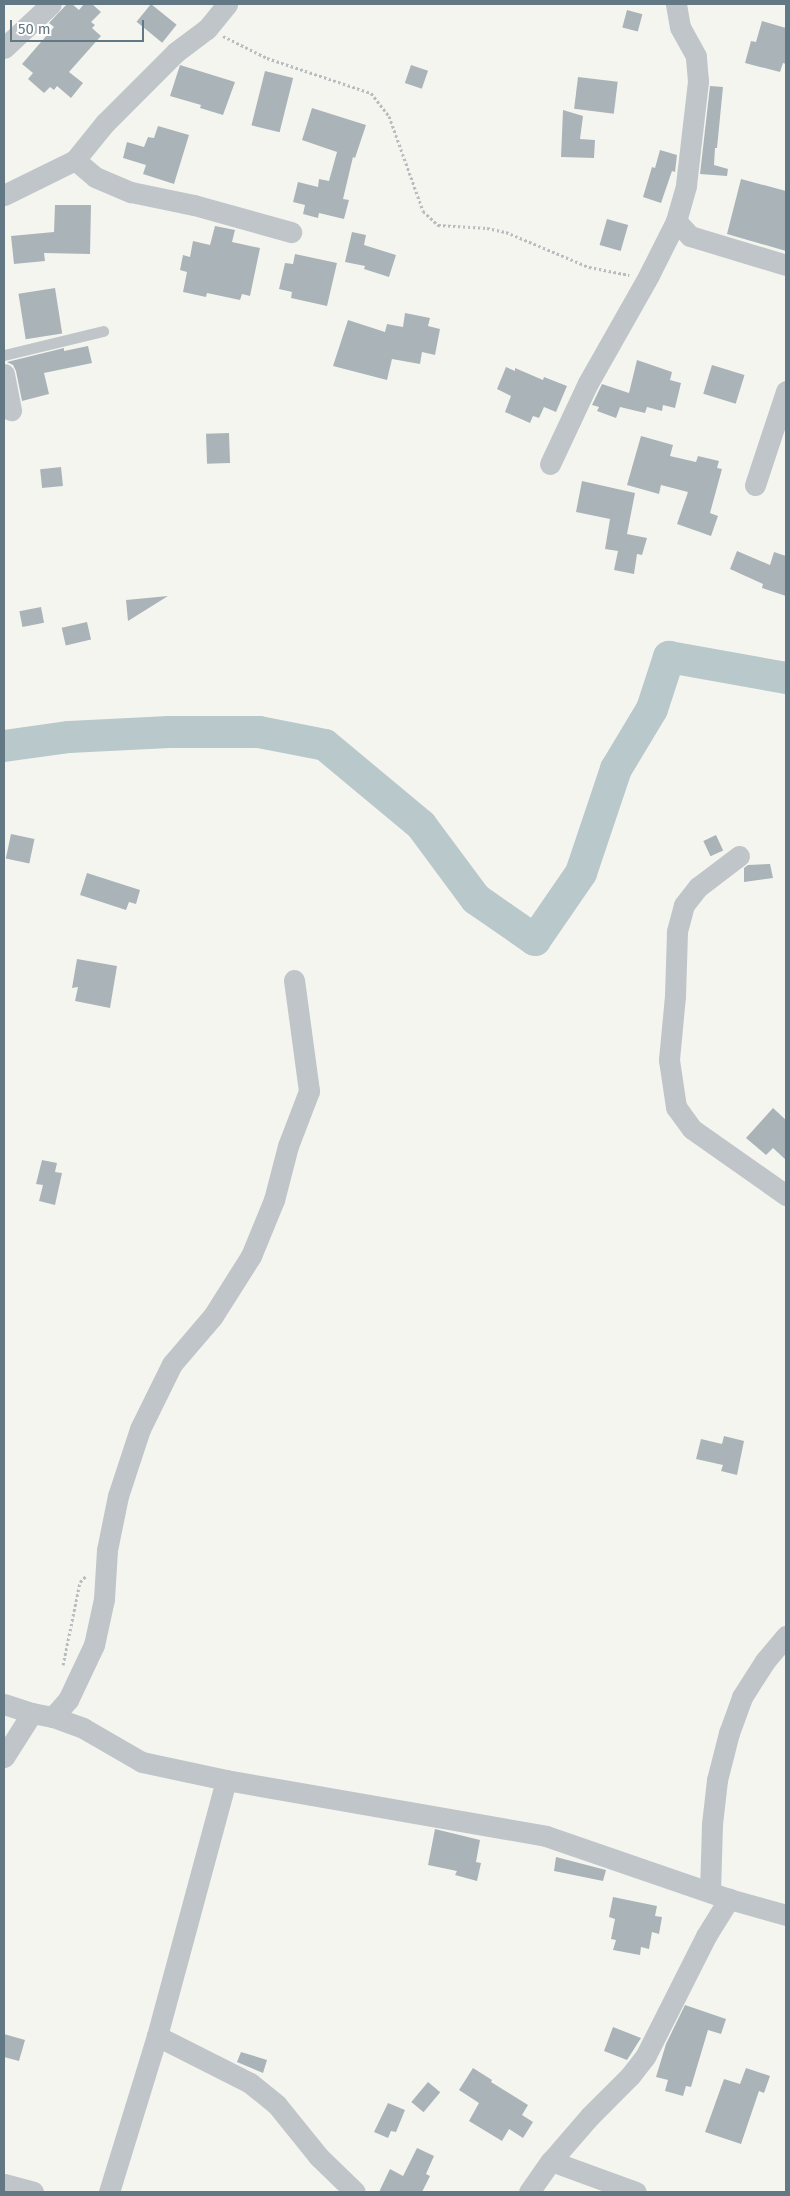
<!DOCTYPE html>
<style>
body{margin:0}
#map{position:relative;width:790px;height:2196px;overflow:hidden;background:#f5f5f0;font-family:"Fira Sans",sans-serif}
div>[style]{position:absolute}
[style*='--x']{left:calc(var(--x)*1px);top:calc(var(--y)*1px);width:calc(var(--w)*1px);rotate:calc(var(--a)*1deg)}
.river>*{height:32px;margin:-16px;padding:0 16px;transform-origin:16px;border-radius:16px;background:#b8c8cb}
.building>*{inset:0;background:#aab4b8;transform-origin:0 0}
.path>*{height:3px;margin-top:-1.5px;transform-origin:0;background:repeating-linear-gradient(90deg,#b9bdbf 0 2.5px,transparent 0 5px)}
.lane>*{height:11px;margin:-5.5px;padding:0 5.5px;transform-origin:5.5px;border-radius:5.5px;background:#bfc5c8}
.street>*{height:21px;margin:-10.5px;padding:0 10.5px;transform-origin:10.5px;border-radius:10.5px;background:#bfc5c8}
span{translate:-50% -50%;white-space:nowrap;text-align:center;line-height:1.15;-webkit-text-stroke:5px #fff;paint-order:stroke}
.frame{position:absolute;inset:0;border:5px solid #627884;pointer-events:none}
.scale{position:absolute;left:10px;top:20px;width:134px;height:22px;box-sizing:border-box;border:2px solid #627884;border-top:0;padding-left:6px;font-size:15px;line-height:18px;white-space:nowrap;color:#627884;-webkit-text-stroke:4px #fff;paint-order:stroke}
</style>
<div id="map">
<div class="river">
<div style="--x:4;--y:746;--w:66;--a:-7.9"></div>
<div style="--x:69;--y:737;--w:100;--a:-2.9"></div>
<div style="--x:169;--y:732;--w:90;--a:0"></div>
<div style="--x:259;--y:732;--w:67;--a:11.1"></div>
<div style="--x:325;--y:745;--w:125;--a:39.8"></div>
<div style="--x:421;--y:825;--w:92;--a:53.4"></div>
<div style="--x:476;--y:899;--w:72;--a:34.8"></div>
<div style="--x:535;--y:940;--w:81;--a:-55.5"></div>
<div style="--x:581;--y:873;--w:110;--a:-71.4"></div>
<div style="--x:616;--y:769;--w:70;--a:-59"></div>
<div style="--x:652;--y:709;--w:55;--a:-71.9"></div>
<div style="--x:669;--y:657;--w:119;--a:10.2"></div>
</div>
<div class="building">
<div style="clip-path:polygon(67px 4px,72px 4px,79px 10px,84px 4px,92px 4px,101px 12px,91px 22px,95px 25px,92px 28px,101px 36px,69px 72px,83px 83px,71px 98px,57px 86px,54px 90px,50px 87px,44px 93px,28px 79px,33px 73px,22px 64px,54px 27px,49px 23px)"></div>
<div style="left:151px;top:4px;width:33px;height:23px;rotate:39deg"></div>
<div style="left:627px;top:10px;width:16px;height:18px;rotate:15deg"></div>
<div style="clip-path:polygon(762px 21px,786px 28px,786px 64px,783px 63px,780px 72px,745px 63px,751px 41px,756px 42px)"></div>
<div style="clip-path:polygon(180px 65px,235px 82px,223px 115px,200px 108px,201px 105px,170px 96px)"></div>
<div style="left:411px;top:65px;width:18px;height:19px;rotate:19deg"></div>
<div style="left:265px;top:71px;width:29px;height:56px;rotate:14deg"></div>
<div style="left:578px;top:77px;width:40px;height:32px;rotate:7deg"></div>
<div style="clip-path:polygon(710px 86px,723px 87px,717px 148px,715px 148px,714px 165px,728px 169px,727px 176px,700px 174px)"></div>
<div style="clip-path:polygon(312px 108px,366px 125px,355px 158px,353px 157px,343px 199px,349px 200px,344px 219px,319px 213px,318px 218px,303px 214px,305px 205px,293px 202px,298px 182px,318px 187px,319px 179px,329px 181px,337px 152px,302px 140px)"></div>
<div style="clip-path:polygon(563px 110px,583px 116px,580px 139px,595px 140px,594px 158px,561px 157px)"></div>
<div style="clip-path:polygon(158px 126px,189px 135px,174px 184px,143px 174px,146px 165px,123px 158px,127px 142px,144px 147px,148px 137px,154px 138px)"></div>
<div style="clip-path:polygon(660px 150px,677px 155px,675px 172px,672px 171px,661px 203px,643px 197px,652px 167px,655px 168px)"></div>
<div style="clip-path:polygon(741px 179px,786px 191px,786px 251px,727px 234px)"></div>
<div style="clip-path:polygon(55px 205px,91px 205px,90px 254px,44px 253px,45px 261px,14px 264px,11px 236px,54px 232px)"></div>
<div style="left:607px;top:219px;width:22px;height:27px;rotate:16deg"></div>
<div style="clip-path:polygon(215px 226px,235px 230px,232px 242px,260px 248px,250px 296px,242px 294px,240px 300px,207px 293px,206px 297px,183px 292px,187px 272px,180px 270px,183px 255px,190px 257px,193px 241px,210px 245px)"></div>
<div style="clip-path:polygon(352px 232px,366px 235px,364px 245px,396px 255px,389px 277px,364px 269px,365px 266px,345px 262px)"></div>
<div style="clip-path:polygon(295px 254px,337px 263px,327px 306px,291px 298px,292px 292px,279px 289px,285px 263px,293px 264px)"></div>
<div style="left:55px;top:288px;width:46px;height:37px;rotate:81deg"></div>
<div style="clip-path:polygon(405px 313px,430px 318px,428px 326px,440px 329px,435px 355px,422px 352px,420px 364px,392px 359px,387px 380px,333px 366px,348px 320px,385px 332px,387px 324px,403px 327px)"></div>
<div style="clip-path:polygon(88px 346px,92px 363px,44px 373px,49px 394px,22px 401px,16px 371px,13px 365px,7px 362px,64px 348px,64px 351px)"></div>
<div style="clip-path:polygon(637px 360px,672px 372px,670px 380px,681px 383px,675px 408px,663px 405px,662px 411px,647px 407px,645px 413px,620px 407px,616px 418px,597px 411px,599px 407px,592px 405px,602px 384px,629px 393px)"></div>
<div style="left:712px;top:365px;width:34px;height:30px;rotate:17deg"></div>
<div style="clip-path:polygon(506px 367px,515px 371px,515px 368px,543px 380px,544px 377px,567px 386px,556px 412px,544px 407px,539px 418px,533px 416px,530px 423px,505px 412px,511px 396px,497px 389px)"></div>
<div style="left:229px;top:433px;width:30px;height:23px;rotate:88deg"></div>
<div style="clip-path:polygon(641px 436px,673px 445px,670px 456px,696px 462px,698px 456px,719px 461px,717px 468px,722px 469px,710px 513px,718px 516px,711px 536px,677px 524px,688px 492px,661px 485px,659px 494px,627px 485px)"></div>
<div style="left:61px;top:467px;width:19px;height:21px;rotate:84deg"></div>
<div style="clip-path:polygon(582px 481px,635px 493px,627px 534px,647px 538px,642px 555px,637px 554px,634px 574px,614px 570px,618px 551px,605px 549px,610px 519px,576px 512px)"></div>
<div style="clip-path:polygon(737px 551px,770px 565px,774px 552px,786px 556px,786px 596px,762px 588px,763px 584px,730px 569px)"></div>
<div style="clip-path:polygon(168px 596px,128px 621px,126px 600px)"></div>
<div style="left:41px;top:607px;width:16px;height:22px;rotate:79deg"></div>
<div style="left:87px;top:622px;width:18px;height:26px;rotate:77deg"></div>
<div style="left:11px;top:834px;width:24px;height:25px;rotate:12deg"></div>
<div style="left:716px;top:835px;width:17px;height:14px;rotate:65deg"></div>
<div style="clip-path:polygon(770px 864px,773px 878px,744px 882px,744px 868px,748px 865px)"></div>
<div style="clip-path:polygon(87px 873px,140px 890px,136px 904px,129px 902px,126px 910px,80px 895px)"></div>
<div style="clip-path:polygon(77px 959px,117px 966px,110px 1008px,75px 1001px,78px 987px,72px 988px)"></div>
<div style="clip-path:polygon(773px 1108px,786px 1120px,786px 1160px,773px 1148px,766px 1155px,746px 1138px)"></div>
<div style="clip-path:polygon(42px 1160px,57px 1163px,55px 1172px,62px 1173px,55px 1205px,39px 1201px,43px 1185px,36px 1184px)"></div>
<div style="clip-path:polygon(724px 1436px,744px 1441px,737px 1475px,721px 1471px,723px 1465px,696px 1459px,701px 1439px,722px 1444px)"></div>
<div style="clip-path:polygon(435px 1829px,480px 1840px,476px 1862px,481px 1863px,477px 1881px,455px 1875px,457px 1871px,428px 1865px)"></div>
<div style="clip-path:polygon(556px 1857px,606px 1870px,603px 1881px,554px 1871px)"></div>
<div style="clip-path:polygon(613px 1897px,657px 1906px,655px 1916px,662px 1917px,659px 1934px,652px 1932px,649px 1949px,641px 1947px,640px 1955px,613px 1950px,616px 1940px,611px 1939px,615px 1919px,609px 1917px)"></div>
<div style="clip-path:polygon(685px 2005px,726px 2019px,721px 2034px,708px 2030px,691px 2087px,686px 2086px,683px 2096px,665px 2091px,668px 2080px,656px 2077px,666px 2044px)"></div>
<div style="clip-path:polygon(613px 2027px,641px 2038px,627px 2060px,604px 2051px)"></div>
<div style="clip-path:polygon(4px 2034px,25px 2040px,19px 2061px,4px 2057px)"></div>
<div style="clip-path:polygon(241px 2052px,267px 2060px,263px 2073px,237px 2062px)"></div>
<div style="clip-path:polygon(473px 2068px,492px 2080px,491px 2082px,528px 2105px,522px 2115px,533px 2122px,523px 2138px,509px 2129px,502px 2141px,469px 2121px,479px 2103px,459px 2090px)"></div>
<div style="clip-path:polygon(746px 2068px,770px 2076px,764px 2093px,759px 2091px,741px 2144px,705px 2132px,724px 2079px,740px 2084px)"></div>
<div style="left:428px;top:2082px;width:16px;height:26px;rotate:40deg"></div>
<div style="clip-path:polygon(388px 2103px,405px 2110px,396px 2132px,391px 2131px,388px 2138px,374px 2132px)"></div>
<div style="clip-path:polygon(417px 2148px,434px 2156px,426px 2174px,430px 2176px,422px 2192px,379px 2192px,390px 2169px,403px 2176px)"></div>
</div>
<div class="path">
<div style="--x:223;--y:36;--w:49;--a:26.6"></div>
<div style="--x:267;--y:58;--w:110;--a:18.6"></div>
<div style="--x:371;--y:93;--w:29;--a:52"></div>
<div style="--x:389;--y:116;--w:101;--a:70.3"></div>
<div style="--x:423;--y:211;--w:21;--a:43"></div>
<div style="--x:438;--y:225;--w:49;--a:3.5"></div>
<div style="--x:487;--y:228;--w:19;--a:12"></div>
<div style="--x:506;--y:232;--w:90;--a:22.9"></div>
<div style="--x:589;--y:267;--w:41;--a:11.3"></div>
<div style="--x:63;--y:1665;--w:85;--a:-78.4"></div>
<div style="--x:80;--y:1582;--w:8;--a:-45"></div>
</div>
<div class="lane">
<div style="--x:4;--y:355;--w:102;--a:-13.6"></div>
</div>
<div class="street">
<div style="--x:4;--y:48;--w:64;--a:-43.1"></div>
<div style="--x:75;--y:160;--w:26;--a:40"></div>
<div style="--x:95;--y:177;--w:39;--a:23"></div>
<div style="--x:131;--y:192;--w:64;--a:11.7"></div>
<div style="--x:194;--y:205;--w:101;--a:15.6"></div>
<div style="--x:4;--y:195;--w:79;--a:-26.2"></div>
<div style="--x:75;--y:160;--w:48;--a:-51"></div>
<div style="--x:105;--y:123;--w:100;--a:-45"></div>
<div style="--x:176;--y:52;--w:39;--a:-37"></div>
<div style="--x:207;--y:29;--w:32;--a:-51"></div>
<div style="--x:676;--y:221;--w:21;--a:47"></div>
<div style="--x:690;--y:236;--w:100;--a:16.8"></div>
<div style="--x:4;--y:374;--w:37;--a:79"></div>
<div style="--x:550;--y:464;--w:89;--a:-64.9"></div>
<div style="--x:588;--y:383;--w:124;--a:-60.5"></div>
<div style="--x:649;--y:275;--w:60;--a:-63.4"></div>
<div style="--x:676;--y:221;--w:37;--a:-74"></div>
<div style="--x:686;--y:185;--w:105;--a:-83.4"></div>
<div style="--x:698;--y:81;--w:25;--a:-95"></div>
<div style="--x:696;--y:56;--w:33;--a:-119"></div>
<div style="--x:680;--y:27;--w:23;--a:-100"></div>
<div style="--x:755;--y:485;--w:99;--a:-71.7"></div>
<div style="--x:739;--y:856;--w:51;--a:142.9"></div>
<div style="--x:698;--y:887;--w:23;--a:128"></div>
<div style="--x:684;--y:905;--w:28;--a:105"></div>
<div style="--x:677;--y:932;--w:64;--a:91.8"></div>
<div style="--x:675;--y:996;--w:64;--a:95.4"></div>
<div style="--x:669;--y:1060;--w:48;--a:81.5"></div>
<div style="--x:676;--y:1107;--w:27;--a:54"></div>
<div style="--x:692;--y:1129;--w:115;--a:35.1"></div>
<div style="--x:4;--y:1704;--w:29;--a:18"></div>
<div style="--x:32;--y:1713;--w:21;--a:11"></div>
<div style="--x:53;--y:1717;--w:32;--a:20"></div>
<div style="--x:83;--y:1728;--w:68;--a:30"></div>
<div style="--x:142;--y:1762;--w:86;--a:12.1"></div>
<div style="--x:226;--y:1780;--w:325;--a:9.9"></div>
<div style="--x:546;--y:1836;--w:194;--a:19"></div>
<div style="--x:729;--y:1899;--w:59;--a:15.7"></div>
<div style="--x:53;--y:1717;--w:23;--a:-49"></div>
<div style="--x:68;--y:1700;--w:61;--a:-64.7"></div>
<div style="--x:94;--y:1645;--w:47;--a:-77.7"></div>
<div style="--x:104;--y:1599;--w:49;--a:-86.5"></div>
<div style="--x:107;--y:1550;--w:55;--a:-78.5"></div>
<div style="--x:118;--y:1496;--w:71;--a:-71.8"></div>
<div style="--x:140;--y:1429;--w:72;--a:-63.8"></div>
<div style="--x:172;--y:1364;--w:63;--a:-49.5"></div>
<div style="--x:213;--y:1316;--w:71;--a:-57.7"></div>
<div style="--x:251;--y:1256;--w:61;--a:-67.7"></div>
<div style="--x:274;--y:1200;--w:56;--a:-75.5"></div>
<div style="--x:288;--y:1146;--w:59;--a:-69.1"></div>
<div style="--x:309;--y:1091;--w:112;--a:-97.7"></div>
<div style="--x:4;--y:1757;--w:52;--a:-57.5"></div>
<div style="--x:710;--y:1892;--w:68;--a:-88.3"></div>
<div style="--x:712;--y:1824;--w:44;--a:-83.5"></div>
<div style="--x:717;--y:1780;--w:49;--a:-75.7"></div>
<div style="--x:729;--y:1733;--w:38;--a:-70"></div>
<div style="--x:742;--y:1697;--w:43;--a:-57.4"></div>
<div style="--x:765;--y:1661;--w:33;--a:-50"></div>
<div style="--x:157;--y:2036;--w:104;--a:26.8"></div>
<div style="--x:250;--y:2083;--w:35;--a:39"></div>
<div style="--x:277;--y:2105;--w:67;--a:51.1"></div>
<div style="--x:319;--y:2157;--w:50;--a:44.2"></div>
<div style="--x:551;--y:2161;--w:90;--a:20"></div>
<div style="--x:4;--y:2184;--w:30;--a:15"></div>
<div style="--x:109;--y:2192;--w:163;--a:-72.9"></div>
<div style="--x:157;--y:2036;--w:265;--a:-74.9"></div>
<div style="--x:529;--y:2192;--w:38;--a:-55"></div>
<div style="--x:551;--y:2161;--w:60;--a:-49.1"></div>
<div style="--x:590;--y:2116;--w:57;--a:-45"></div>
<div style="--x:630;--y:2076;--w:24;--a:-52"></div>
<div style="--x:645;--y:2057;--w:136;--a:-63.2"></div>
<div style="--x:706;--y:1936;--w:44;--a:-58.1"></div>
</div>
<div class="frame"></div>
<div class="scale">50 m</div>
</div>
